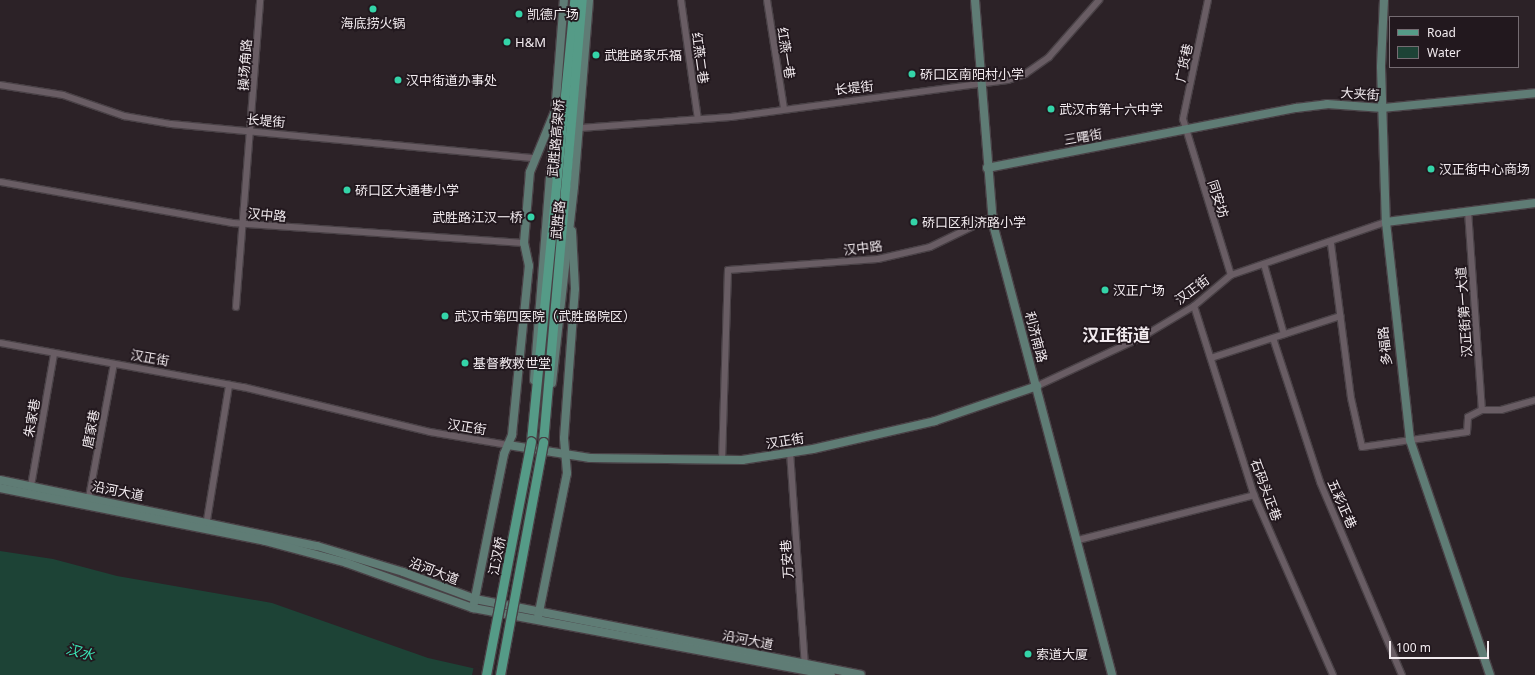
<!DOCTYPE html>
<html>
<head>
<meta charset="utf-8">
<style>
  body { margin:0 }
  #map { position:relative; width:1535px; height:675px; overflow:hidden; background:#2c2227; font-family:"Noto Sans","Noto Sans SC",sans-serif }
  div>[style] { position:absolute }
  .water>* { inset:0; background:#1d4336 }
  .pier>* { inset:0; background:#2c2227 }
  .roads { filter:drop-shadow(1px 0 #494146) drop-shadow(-1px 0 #494146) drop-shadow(0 1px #494146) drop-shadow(0 -1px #494146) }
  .street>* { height:6px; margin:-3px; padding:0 3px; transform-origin:3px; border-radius:3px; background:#695d64 }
  .secondary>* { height:8px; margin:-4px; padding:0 4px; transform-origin:4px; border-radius:4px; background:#5f7c75 }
  .primary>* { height:9px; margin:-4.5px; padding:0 4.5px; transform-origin:4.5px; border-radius:4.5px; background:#559b87 }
  .bridges { filter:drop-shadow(1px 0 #494146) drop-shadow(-1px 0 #494146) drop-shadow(0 1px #494146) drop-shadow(0 -1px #494146) }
  .primary-bridge>* { height:9px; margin:-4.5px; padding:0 4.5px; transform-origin:4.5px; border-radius:4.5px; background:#559b87 }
  .dots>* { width:11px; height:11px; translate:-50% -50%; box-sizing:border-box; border:2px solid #22181e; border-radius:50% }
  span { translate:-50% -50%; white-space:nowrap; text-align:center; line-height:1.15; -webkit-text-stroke:3.5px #22181e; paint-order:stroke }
  .poi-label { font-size:13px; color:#f2ebef }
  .left { translate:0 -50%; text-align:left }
  .right { translate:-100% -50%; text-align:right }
  .street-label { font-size:13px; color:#f2ebef }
  .water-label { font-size:14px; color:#3ae5b5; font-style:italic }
  .district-label { font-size:17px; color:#f2ebef; font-weight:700 }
  .legend { position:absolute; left:1389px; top:16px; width:130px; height:52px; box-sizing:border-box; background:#22181e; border:1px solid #756c72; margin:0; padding:5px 7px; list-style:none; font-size:12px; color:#f2ebef }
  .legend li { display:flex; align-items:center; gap:8px; height:20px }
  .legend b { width:20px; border:1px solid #756c72 }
  .scale { position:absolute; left:1389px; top:641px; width:100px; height:18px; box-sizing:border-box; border:2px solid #f2ebef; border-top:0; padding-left:5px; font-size:12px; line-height:14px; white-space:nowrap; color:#f2ebef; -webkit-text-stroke:3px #22181e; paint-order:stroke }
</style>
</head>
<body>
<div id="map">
  <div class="water">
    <i style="clip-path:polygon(0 551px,53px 559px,117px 576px,272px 603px,428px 658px,503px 675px,0 675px)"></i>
  </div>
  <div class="pier">
    <i style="clip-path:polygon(474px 666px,504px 673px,505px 675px,472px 675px)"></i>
  </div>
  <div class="roads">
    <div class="street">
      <i style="left:681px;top:0;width:120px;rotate:81.9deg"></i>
      <i style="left:767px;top:0;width:110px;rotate:81.1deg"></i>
      <i style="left:1208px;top:0;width:122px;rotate:101.9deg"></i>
      <i style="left:1183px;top:119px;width:163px;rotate:72.9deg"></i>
      <i style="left:0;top:85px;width:64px;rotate:9deg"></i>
      <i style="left:63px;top:95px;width:65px;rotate:19deg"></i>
      <i style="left:124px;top:116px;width:48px;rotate:9.7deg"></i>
      <i style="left:171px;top:124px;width:365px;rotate:5.4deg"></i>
      <i style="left:580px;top:128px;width:151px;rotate:-4.2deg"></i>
      <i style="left:731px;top:117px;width:279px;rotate:-7.6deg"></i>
      <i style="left:1008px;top:80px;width:18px;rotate:-19deg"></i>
      <i style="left:1025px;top:74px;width:29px;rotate:-35deg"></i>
      <i style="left:1049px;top:57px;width:76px;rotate:-48.7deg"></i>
      <i style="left:0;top:182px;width:236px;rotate:10deg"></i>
      <i style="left:232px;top:223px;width:293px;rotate:3.9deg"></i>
      <i style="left:1468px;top:211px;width:199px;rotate:86deg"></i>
      <i style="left:1331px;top:244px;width:155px;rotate:82.6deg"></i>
      <i style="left:1351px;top:398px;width:50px;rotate:77.3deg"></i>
      <i style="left:1362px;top:447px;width:106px;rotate:-8.1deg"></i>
      <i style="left:1467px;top:432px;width:15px;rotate:-86deg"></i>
      <i style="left:1468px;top:417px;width:16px;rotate:-27deg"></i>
      <i style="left:1482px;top:410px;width:19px"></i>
      <i style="left:1501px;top:410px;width:35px;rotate:-16deg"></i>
      <i style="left:1264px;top:264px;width:73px;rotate:74.1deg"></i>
      <i style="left:1194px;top:306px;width:198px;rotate:72.4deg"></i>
      <i style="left:1254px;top:495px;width:197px;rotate:66.3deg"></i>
      <i style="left:236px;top:307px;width:308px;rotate:-85.5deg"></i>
      <i style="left:1273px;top:338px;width:151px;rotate:71.9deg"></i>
      <i style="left:1320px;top:482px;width:210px;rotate:67deg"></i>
      <i style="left:0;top:343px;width:247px;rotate:10.3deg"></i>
      <i style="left:243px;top:387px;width:192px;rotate:13.5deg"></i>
      <i style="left:430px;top:432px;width:79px;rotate:9.5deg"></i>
      <i style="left:1211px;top:358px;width:136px;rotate:-18deg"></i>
      <i style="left:1037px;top:386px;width:116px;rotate:-25deg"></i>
      <i style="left:1142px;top:337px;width:61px;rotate:-30.8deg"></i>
      <i style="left:1194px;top:306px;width:48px;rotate:-40deg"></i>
      <i style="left:1231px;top:275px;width:164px;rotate:-18.9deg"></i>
      <i style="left:790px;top:452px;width:213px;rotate:86deg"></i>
      <i style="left:722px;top:460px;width:190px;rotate:-88.2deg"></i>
      <i style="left:728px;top:270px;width:150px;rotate:-4.2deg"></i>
      <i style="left:878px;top:259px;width:53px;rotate:-13deg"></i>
      <i style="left:930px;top:247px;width:69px;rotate:-25.8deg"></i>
      <i style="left:31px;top:486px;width:134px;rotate:-80.1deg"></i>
      <i style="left:89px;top:497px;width:135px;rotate:-79.4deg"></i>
      <i style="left:207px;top:520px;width:137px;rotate:-80.7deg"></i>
      <i style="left:1078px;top:540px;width:182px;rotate:-14.3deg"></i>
    </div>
    <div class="secondary">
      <i style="left:975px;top:0;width:225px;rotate:85.4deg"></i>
      <i style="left:993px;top:224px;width:466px;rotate:75.2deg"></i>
      <i style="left:1384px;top:0;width:67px;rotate:92.6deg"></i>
      <i style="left:1381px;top:67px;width:155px;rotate:88.2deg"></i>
      <i style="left:1386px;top:222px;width:219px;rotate:83.7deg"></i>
      <i style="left:1410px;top:440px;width:248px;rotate:71.2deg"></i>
      <i style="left:987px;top:168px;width:315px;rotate:-11deg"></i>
      <i style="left:1296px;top:108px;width:31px;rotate:-7deg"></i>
      <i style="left:1327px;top:104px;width:56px;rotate:4.1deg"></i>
      <i style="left:1383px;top:108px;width:153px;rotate:-5.6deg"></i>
      <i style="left:1386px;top:222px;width:150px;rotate:-7.3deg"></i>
      <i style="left:534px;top:380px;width:381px;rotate:-85.5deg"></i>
      <i style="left:552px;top:383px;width:197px;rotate:-83.6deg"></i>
      <i style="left:574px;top:187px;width:188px;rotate:-85.4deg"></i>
      <i style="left:508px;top:445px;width:83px;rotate:9deg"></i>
      <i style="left:590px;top:458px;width:152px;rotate:0.8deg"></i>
      <i style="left:742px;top:460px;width:72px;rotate:-8.8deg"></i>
      <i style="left:813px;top:449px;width:125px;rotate:-12.9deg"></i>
      <i style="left:935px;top:421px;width:108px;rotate:-18.9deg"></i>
      <i style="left:0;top:480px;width:324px;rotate:11.8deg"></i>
      <i style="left:317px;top:546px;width:90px;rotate:16.8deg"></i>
      <i style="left:403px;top:572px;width:77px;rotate:20.6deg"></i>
      <i style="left:475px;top:599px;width:393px;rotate:11.1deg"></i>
      <i style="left:0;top:488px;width:270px;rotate:11.3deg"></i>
      <i style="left:265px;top:541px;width:85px;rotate:15deg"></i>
      <i style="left:347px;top:563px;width:134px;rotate:19.7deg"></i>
      <i style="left:473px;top:608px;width:364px;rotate:10.6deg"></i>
      <i style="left:474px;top:603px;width:152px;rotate:-78.6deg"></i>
      <i style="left:504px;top:454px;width:21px;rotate:-67deg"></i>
      <i style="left:512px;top:435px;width:170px;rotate:-84.3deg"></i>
      <i style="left:529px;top:266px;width:24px;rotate:-102deg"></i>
      <i style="left:524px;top:243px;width:71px;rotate:-85.2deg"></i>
      <i style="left:530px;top:172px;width:66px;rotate:-67.7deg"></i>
      <i style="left:538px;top:617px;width:147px;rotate:-78.6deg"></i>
      <i style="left:567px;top:473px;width:35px;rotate:-95deg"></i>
      <i style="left:564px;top:438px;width:149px;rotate:-85.8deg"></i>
      <i style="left:575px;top:289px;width:58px;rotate:-93deg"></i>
    </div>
    <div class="primary">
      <i style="left:531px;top:441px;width:443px;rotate:-84.4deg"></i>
      <i style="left:543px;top:442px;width:444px;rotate:-85deg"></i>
    </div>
  </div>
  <div class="bridges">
    <div class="primary-bridge">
      <i style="left:486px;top:675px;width:238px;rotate:-79.1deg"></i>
      <i style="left:500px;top:675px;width:237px;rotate:-79.5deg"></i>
    </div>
  </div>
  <div class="dots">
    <i style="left:373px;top:9px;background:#34d4a8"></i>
    <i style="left:519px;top:14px;background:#34d4a8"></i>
    <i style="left:507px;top:42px;background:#34d4a8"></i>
    <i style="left:596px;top:55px;background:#34d4a8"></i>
    <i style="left:912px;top:74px;background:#34d4a8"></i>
    <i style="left:398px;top:80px;background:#34d4a8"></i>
    <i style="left:1051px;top:109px;background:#34d4a8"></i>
    <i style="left:1431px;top:169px;background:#34d4a8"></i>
    <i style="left:347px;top:190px;background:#34d4a8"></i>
    <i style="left:531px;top:217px;background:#34d4a8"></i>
    <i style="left:914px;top:222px;background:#34d4a8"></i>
    <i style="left:1105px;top:290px;background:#34d4a8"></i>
    <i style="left:445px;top:316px;background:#34d4a8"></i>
    <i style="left:465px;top:363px;background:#34d4a8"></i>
    <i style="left:1028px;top:654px;background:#34d4a8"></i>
  </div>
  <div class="poi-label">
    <span class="left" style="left:527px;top:14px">凯德广场</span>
    <span style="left:373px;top:23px">海底捞火锅</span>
    <span class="left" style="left:515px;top:42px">H&amp;M</span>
    <span class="left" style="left:604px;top:55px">武胜路家乐福</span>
    <span class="left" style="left:920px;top:74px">硚口区南阳村小学</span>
    <span class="left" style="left:406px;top:80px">汉中街道办事处</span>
    <span class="left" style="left:1059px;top:109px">武汉市第十六中学</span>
    <span class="left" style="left:1439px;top:169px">汉正街中心商场</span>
    <span class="left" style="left:355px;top:190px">硚口区大通巷小学</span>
    <span class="right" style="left:523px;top:217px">武胜路江汉一桥</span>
    <span class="left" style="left:922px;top:222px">硚口区利济路小学</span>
    <span class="left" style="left:1113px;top:290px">汉正广场</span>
    <span class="left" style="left:454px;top:316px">武汉市第四医院（武胜路院区）</span>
    <span class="left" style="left:473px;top:363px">基督教救世堂</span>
    <span class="left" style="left:1036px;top:654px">索道大厦</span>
  </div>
  <div class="street-label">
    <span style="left:786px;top:53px;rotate:81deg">红燕一巷</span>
    <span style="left:700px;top:58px;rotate:82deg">红燕二巷</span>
    <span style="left:1184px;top:63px;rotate:-78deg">广货巷</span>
    <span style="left:245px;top:65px;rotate:-86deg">操场角路</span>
    <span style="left:854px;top:88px;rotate:-6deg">长堤街</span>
    <span style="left:1360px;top:94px;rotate:4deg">大夹街</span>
    <span style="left:266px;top:121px;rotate:5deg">长堤街</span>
    <span style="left:1083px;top:137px;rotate:-10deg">三曙街</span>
    <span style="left:556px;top:138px;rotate:-85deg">武胜路高架桥</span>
    <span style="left:1218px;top:199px;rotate:72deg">同安坊</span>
    <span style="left:267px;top:215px;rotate:5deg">汉中路</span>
    <span style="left:558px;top:220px;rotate:-84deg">武胜路</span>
    <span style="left:863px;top:248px;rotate:-7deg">汉中路</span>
    <span style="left:1192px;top:290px;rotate:-37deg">汉正街</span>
    <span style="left:1464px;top:312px;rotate:-94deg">汉正街第一大道</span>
    <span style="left:1036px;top:337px;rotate:75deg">利济南路</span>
    <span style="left:1385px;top:346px;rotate:-96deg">多福路</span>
    <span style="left:150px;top:358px;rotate:10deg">汉正街</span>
    <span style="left:32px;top:418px;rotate:-80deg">朱家巷</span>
    <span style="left:467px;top:427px;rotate:9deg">汉正街</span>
    <span style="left:91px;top:429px;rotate:-79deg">唐家巷</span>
    <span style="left:785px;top:441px;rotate:-9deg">汉正街</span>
    <span style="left:1266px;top:490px;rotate:70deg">石码头正巷</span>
    <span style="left:118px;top:491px;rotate:11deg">沿河大道</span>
    <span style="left:1342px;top:504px;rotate:66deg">五彩正巷</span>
    <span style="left:497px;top:556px;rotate:-79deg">江汉桥</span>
    <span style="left:787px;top:559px;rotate:-94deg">万安巷</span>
    <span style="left:434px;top:571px;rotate:21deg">沿河大道</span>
    <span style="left:748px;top:640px;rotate:11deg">沿河大道</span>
  </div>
  <div class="water-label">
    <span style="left:80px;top:652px;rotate:16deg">汉水</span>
  </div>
  <div class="district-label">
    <span style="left:1116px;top:335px">汉正街道</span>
  </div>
  <ul class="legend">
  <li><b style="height:5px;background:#559b87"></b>Road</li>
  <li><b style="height:11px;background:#1d4336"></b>Water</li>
  </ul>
  <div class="scale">100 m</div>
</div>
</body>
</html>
